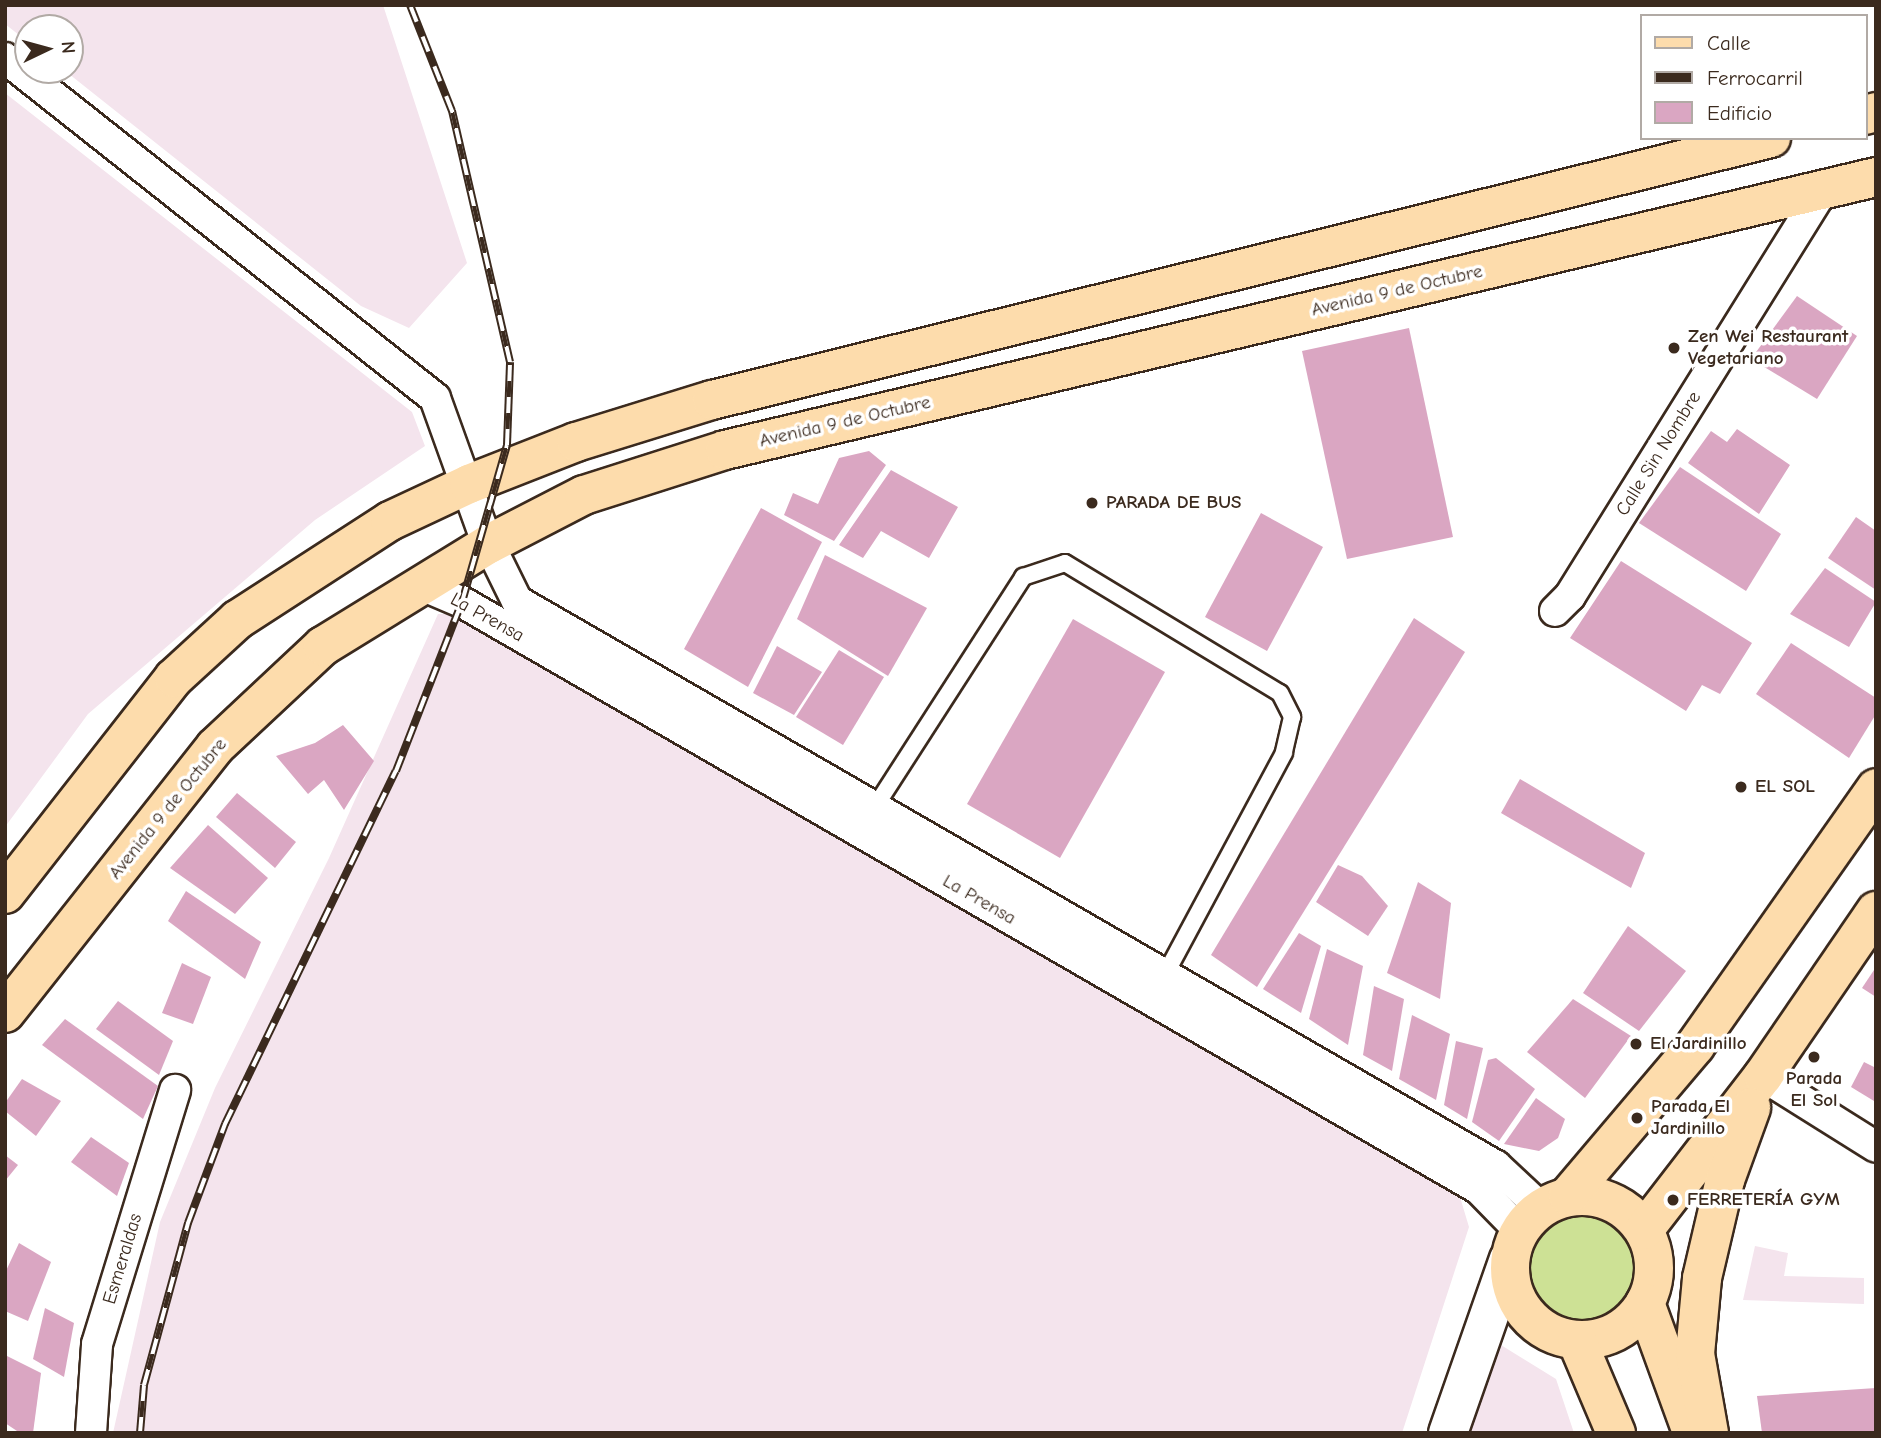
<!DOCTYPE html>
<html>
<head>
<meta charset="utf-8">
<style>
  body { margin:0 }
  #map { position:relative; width:1881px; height:1438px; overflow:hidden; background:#fff; font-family:"Comic Neue",sans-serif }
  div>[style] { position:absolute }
  .built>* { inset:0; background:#f4e4ed }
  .green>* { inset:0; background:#cde195 }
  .round { border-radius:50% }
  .building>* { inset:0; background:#daa6c2 }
  .roads { filter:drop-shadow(2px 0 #3b2a1e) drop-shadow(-2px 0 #3b2a1e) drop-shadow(0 2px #3b2a1e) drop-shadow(0 -2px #3b2a1e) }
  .lane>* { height:16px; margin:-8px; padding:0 8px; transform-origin:8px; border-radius:8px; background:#fff }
  .street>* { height:30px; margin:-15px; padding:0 15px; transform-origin:15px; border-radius:15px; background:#fff }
  .secondary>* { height:38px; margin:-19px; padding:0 19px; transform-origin:19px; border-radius:19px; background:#fff }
  .primary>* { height:38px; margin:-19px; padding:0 19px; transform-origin:19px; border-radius:19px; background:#fddcac }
  .primary>.ring { margin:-19px; padding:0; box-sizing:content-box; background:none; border:38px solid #fddcac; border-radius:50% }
  .rail>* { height:8px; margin-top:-4px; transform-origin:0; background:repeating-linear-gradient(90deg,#fff 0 16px,#3b2a1e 0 32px); box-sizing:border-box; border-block:2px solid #3b2a1e }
  .dots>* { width:19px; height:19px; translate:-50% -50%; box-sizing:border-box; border:4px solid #fff; border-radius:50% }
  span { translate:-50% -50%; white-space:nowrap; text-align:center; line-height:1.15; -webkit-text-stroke:7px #fff; paint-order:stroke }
  .street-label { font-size:19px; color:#3b2a1e }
  .poi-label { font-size:19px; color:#3b2a1e; font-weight:700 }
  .left { translate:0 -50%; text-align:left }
  .frame { position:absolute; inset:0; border:7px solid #3b2a1e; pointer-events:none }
  .legend { position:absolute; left:1640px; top:14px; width:228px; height:126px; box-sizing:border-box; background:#fff; border:2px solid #b1aaa5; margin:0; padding:9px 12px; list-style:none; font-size:21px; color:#3b2a1e }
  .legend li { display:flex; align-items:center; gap:14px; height:35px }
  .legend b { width:35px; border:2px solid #b1aaa5 }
  .north { position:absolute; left:14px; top:14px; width:70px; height:70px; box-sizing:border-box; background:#fff; border:2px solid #b1aaa5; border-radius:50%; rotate:85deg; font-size:19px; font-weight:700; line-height:28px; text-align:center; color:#3b2a1e }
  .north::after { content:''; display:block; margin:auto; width:24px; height:32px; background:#3b2a1e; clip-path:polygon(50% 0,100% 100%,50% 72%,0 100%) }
</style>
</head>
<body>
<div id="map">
  <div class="built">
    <i style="clip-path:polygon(5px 5px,383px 5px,467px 263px,409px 328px,361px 306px,64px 70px,70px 70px,70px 28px,28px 28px,28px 42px,5px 24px)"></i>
    <i style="clip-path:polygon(5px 93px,412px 412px,425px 446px,315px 520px,88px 714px,5px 827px)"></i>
    <i style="clip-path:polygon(438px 614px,472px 614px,1457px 1187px,1469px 1227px,1402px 1433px,113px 1433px,160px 1222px,215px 1088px,329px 858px)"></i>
    <i style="clip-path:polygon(1755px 1246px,1788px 1253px,1784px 1276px,1864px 1278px,1864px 1304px,1743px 1300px)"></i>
    <i style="clip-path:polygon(1496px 1342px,1556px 1379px,1574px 1433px,1466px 1433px)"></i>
  </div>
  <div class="green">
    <i class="round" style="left:1525px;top:1207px;width:118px;height:118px"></i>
  </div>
  <div class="building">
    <i style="clip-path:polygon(1797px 296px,1857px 336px,1817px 399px,1751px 359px)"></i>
    <i style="clip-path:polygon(1409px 328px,1453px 537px,1347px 559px,1302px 351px)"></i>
    <i style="clip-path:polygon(1737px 429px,1790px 465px,1759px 514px,1688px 463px,1711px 431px,1727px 442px)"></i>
    <i style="clip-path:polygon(869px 451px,886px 465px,834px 541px,784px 515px,793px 493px,818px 504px,839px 458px)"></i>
    <i style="clip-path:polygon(1680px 467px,1781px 534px,1746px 591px,1639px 523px)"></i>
    <i style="clip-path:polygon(891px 470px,958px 507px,929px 558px,881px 531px,863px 558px,839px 545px)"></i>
    <i style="clip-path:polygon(761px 508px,822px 542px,748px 687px,684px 649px)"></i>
    <i style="clip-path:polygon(1261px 513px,1323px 547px,1267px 651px,1205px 617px)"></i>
    <i style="clip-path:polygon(1856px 517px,1876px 531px,1876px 590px,1828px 558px)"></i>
    <i style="clip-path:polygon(825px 555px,927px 608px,888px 676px,797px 619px)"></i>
    <i style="clip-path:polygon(1621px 561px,1752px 643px,1720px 694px,1702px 685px,1686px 711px,1570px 638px)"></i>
    <i style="clip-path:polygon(1825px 568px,1876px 602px,1849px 647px,1790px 614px)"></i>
    <i style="clip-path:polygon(1414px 618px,1465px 652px,1257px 987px,1211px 955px)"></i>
    <i style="clip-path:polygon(1073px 619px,1165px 672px,1060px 858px,967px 804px)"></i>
    <i style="clip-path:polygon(1791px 643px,1876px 698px,1876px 714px,1849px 758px,1756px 694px)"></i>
    <i style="clip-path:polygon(777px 646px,822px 672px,794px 715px,753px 693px)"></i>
    <i style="clip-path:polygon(839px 650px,884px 677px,843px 745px,796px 717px)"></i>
    <i style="clip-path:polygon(343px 725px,374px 761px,344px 810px,324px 780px,308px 794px,276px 756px,315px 743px)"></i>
    <i style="clip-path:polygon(1520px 779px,1645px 853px,1631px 888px,1501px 813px)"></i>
    <i style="clip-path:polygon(237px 793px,296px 842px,275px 868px,216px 817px)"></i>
    <i style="clip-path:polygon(208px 825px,268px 878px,235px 914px,170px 868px)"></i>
    <i style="clip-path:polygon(1338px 865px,1362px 876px,1388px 906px,1368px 936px,1316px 902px)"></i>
    <i style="clip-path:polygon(1418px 882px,1451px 903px,1440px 999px,1387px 973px)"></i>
    <i style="clip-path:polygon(186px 891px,261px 942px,245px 979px,168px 921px)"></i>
    <i style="clip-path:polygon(1628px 926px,1686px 971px,1639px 1031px,1583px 993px)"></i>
    <i style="clip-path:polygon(1299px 933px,1321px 946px,1301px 1013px,1263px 989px)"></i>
    <i style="clip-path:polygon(1327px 949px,1363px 966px,1348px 1045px,1309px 1019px)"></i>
    <i style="clip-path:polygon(182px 963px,211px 977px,193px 1024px,162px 1013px)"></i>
    <i style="clip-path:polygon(1876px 967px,1876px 997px,1862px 988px)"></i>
    <i style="clip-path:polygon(1374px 986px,1404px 999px,1392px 1071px,1363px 1055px)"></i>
    <i style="clip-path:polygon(1573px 999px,1631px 1036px,1585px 1098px,1527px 1052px)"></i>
    <i style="clip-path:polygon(118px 1001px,173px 1041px,159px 1075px,96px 1029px)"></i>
    <i style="clip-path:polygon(1412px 1015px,1450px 1034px,1436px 1100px,1399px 1079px)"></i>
    <i style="clip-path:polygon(65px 1019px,158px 1086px,143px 1119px,42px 1045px)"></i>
    <i style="clip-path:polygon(1456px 1041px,1483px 1048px,1467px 1119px,1444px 1105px)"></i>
    <i style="clip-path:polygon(1496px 1058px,1535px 1089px,1499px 1141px,1472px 1122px,1488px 1060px)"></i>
    <i style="clip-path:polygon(1864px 1062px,1876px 1068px,1874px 1101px,1851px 1087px)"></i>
    <i style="clip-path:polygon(22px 1079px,61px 1101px,36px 1136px,5px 1111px,5px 1103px)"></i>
    <i style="clip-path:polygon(1536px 1098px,1565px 1119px,1558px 1138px,1539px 1151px,1504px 1144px)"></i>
    <i style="clip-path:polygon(91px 1137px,129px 1163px,117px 1196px,71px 1162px)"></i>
    <i style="clip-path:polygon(5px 1155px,18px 1165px,5px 1181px)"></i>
    <i style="clip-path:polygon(19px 1243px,51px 1262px,28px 1321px,5px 1311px,5px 1273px)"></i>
    <i style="clip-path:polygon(45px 1308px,74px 1323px,64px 1377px,33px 1359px)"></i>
    <i style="clip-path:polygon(5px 1355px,41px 1373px,33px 1433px,20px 1433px,5px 1423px)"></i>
    <i style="clip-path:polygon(1876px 1388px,1876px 1433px,1762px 1433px,1757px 1396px)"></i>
  </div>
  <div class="roads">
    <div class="lane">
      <i style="left:875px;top:807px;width:274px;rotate:-57.2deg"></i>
      <i style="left:1023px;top:577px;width:44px;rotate:-18.4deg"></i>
      <i style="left:1065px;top:563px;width:251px;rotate:31.2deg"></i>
      <i style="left:1280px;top:693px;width:27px;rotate:63deg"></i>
      <i style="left:1292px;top:717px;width:37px;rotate:103deg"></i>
      <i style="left:1284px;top:753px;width:252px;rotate:118.2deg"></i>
    </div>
    <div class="street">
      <i style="left:5px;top:58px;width:548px;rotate:38.33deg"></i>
      <i style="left:435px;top:398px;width:145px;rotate:70.2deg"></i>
      <i style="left:484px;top:534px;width:75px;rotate:63.8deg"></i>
      <i style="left:517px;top:601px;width:1130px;rotate:29.99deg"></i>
      <i style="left:1496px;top:1166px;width:60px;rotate:43deg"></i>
      <i style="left:426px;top:587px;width:39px;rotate:23deg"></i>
      <i style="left:462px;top:602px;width:1174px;rotate:29.99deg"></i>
      <i style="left:1479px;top:1189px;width:57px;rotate:45.7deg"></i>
      <i style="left:1555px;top:611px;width:21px;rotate:-45deg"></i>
      <i style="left:1570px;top:596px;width:482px;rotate:-58.1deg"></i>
      <i style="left:1763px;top:1076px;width:133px;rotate:32.1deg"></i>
      <i style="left:91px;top:1433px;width:89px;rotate:-86.1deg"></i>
      <i style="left:97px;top:1344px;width:266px;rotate:-72.9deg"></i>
    </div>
    <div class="secondary">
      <i style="left:1448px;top:1433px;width:184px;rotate:-70.7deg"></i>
    </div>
    <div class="primary">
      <i style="left:1865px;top:115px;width:11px;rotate:-15deg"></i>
      <i style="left:5px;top:894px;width:274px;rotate:-52deg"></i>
      <i style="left:174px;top:678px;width:86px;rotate:-42.6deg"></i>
      <i style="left:237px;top:620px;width:182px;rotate:-32.9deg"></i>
      <i style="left:390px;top:521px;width:87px;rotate:-25.1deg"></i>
      <i style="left:469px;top:484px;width:115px;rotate:-21.4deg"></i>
      <i style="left:576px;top:442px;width:142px;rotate:-17.2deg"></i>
      <i style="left:712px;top:400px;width:1091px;rotate:-13.9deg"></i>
      <i style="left:5px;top:1013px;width:339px;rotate:-51.7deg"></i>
      <i style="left:215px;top:747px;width:148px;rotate:-43.1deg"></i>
      <i style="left:323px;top:646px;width:195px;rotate:-31.6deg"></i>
      <i style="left:489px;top:544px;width:107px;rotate:-27.3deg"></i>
      <i style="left:584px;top:495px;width:148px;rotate:-17.7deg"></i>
      <i style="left:725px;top:450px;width:1183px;rotate:-13.34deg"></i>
      <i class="ring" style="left:1510px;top:1196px;width:106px;height:106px"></i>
      <i style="left:1568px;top:1196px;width:197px;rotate:-49.7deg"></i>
      <i style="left:1695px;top:1046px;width:315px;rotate:-54.9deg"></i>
      <i style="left:1644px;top:1230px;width:195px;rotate:-52.3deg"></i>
      <i style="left:1763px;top:1076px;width:200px;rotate:-55.6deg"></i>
      <i style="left:1645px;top:1303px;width:129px;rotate:70deg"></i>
      <i style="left:1577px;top:1341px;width:100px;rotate:67deg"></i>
      <i style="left:1709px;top:1433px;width:80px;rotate:-100deg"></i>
      <i style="left:1695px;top:1354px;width:76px;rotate:-84.7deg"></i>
      <i style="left:1702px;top:1278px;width:101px;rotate:-76.8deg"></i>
      <i style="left:1725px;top:1180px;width:77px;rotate:-70.1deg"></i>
    </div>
  </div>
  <div class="rail">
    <i style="left:140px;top:1433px;width:48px;rotate:-85.2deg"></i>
    <i style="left:144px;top:1385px;width:168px;rotate:-74.8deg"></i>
    <i style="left:188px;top:1223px;width:106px;rotate:-69.5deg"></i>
    <i style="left:225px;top:1124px;width:392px;rotate:-64.2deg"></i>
    <i style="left:396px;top:771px;width:181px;rotate:-68.7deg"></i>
    <i style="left:462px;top:602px;width:163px;rotate:-74deg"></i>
    <i style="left:507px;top:445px;width:83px;rotate:-87.9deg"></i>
    <i style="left:510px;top:362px;width:258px;rotate:-103deg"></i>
    <i style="left:452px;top:111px;width:114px;rotate:-111.6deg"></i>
  </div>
  <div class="dots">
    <i style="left:1674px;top:348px;background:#3b2a1e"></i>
    <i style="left:1092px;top:503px;background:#3b2a1e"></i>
    <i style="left:1741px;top:787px;background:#3b2a1e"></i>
    <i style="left:1636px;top:1044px;background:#3b2a1e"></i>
    <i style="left:1814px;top:1057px;background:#3b2a1e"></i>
    <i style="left:1637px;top:1118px;background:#3b2a1e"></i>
    <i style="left:1673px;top:1200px;background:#3b2a1e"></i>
  </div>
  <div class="street-label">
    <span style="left:1397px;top:291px;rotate:-13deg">Avenida 9 de Octubre</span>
    <span style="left:845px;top:422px;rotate:-13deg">Avenida 9 de Octubre</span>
    <span style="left:1659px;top:454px;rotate:-58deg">Calle Sin Nombre</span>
    <span style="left:487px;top:618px;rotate:29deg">La Prensa</span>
    <span style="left:168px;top:809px;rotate:-51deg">Avenida 9 de Octubre</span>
    <span style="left:979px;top:900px;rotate:30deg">La Prensa</span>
    <span style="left:123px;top:1259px;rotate:-73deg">Esmeraldas</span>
  </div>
  <div class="poi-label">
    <span class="left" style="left:1688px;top:348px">Zen Wei Restaurant<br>Vegetariano</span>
    <span class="left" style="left:1106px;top:503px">PARADA DE BUS</span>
    <span class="left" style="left:1755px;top:787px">EL SOL</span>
    <span class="left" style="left:1650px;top:1044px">El Jardinillo</span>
    <span style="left:1814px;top:1090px">Parada<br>El Sol</span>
    <span class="left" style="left:1651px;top:1118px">Parada El<br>Jardinillo</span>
    <span class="left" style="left:1687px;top:1200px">FERRETERÍA GYM</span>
  </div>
  <div class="frame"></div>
  <ul class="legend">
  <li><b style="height:9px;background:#fddcac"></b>Calle</li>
  <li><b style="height:9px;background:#3b2a1e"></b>Ferrocarril</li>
  <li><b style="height:19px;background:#daa6c2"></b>Edificio</li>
  </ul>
  <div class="north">N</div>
</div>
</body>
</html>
